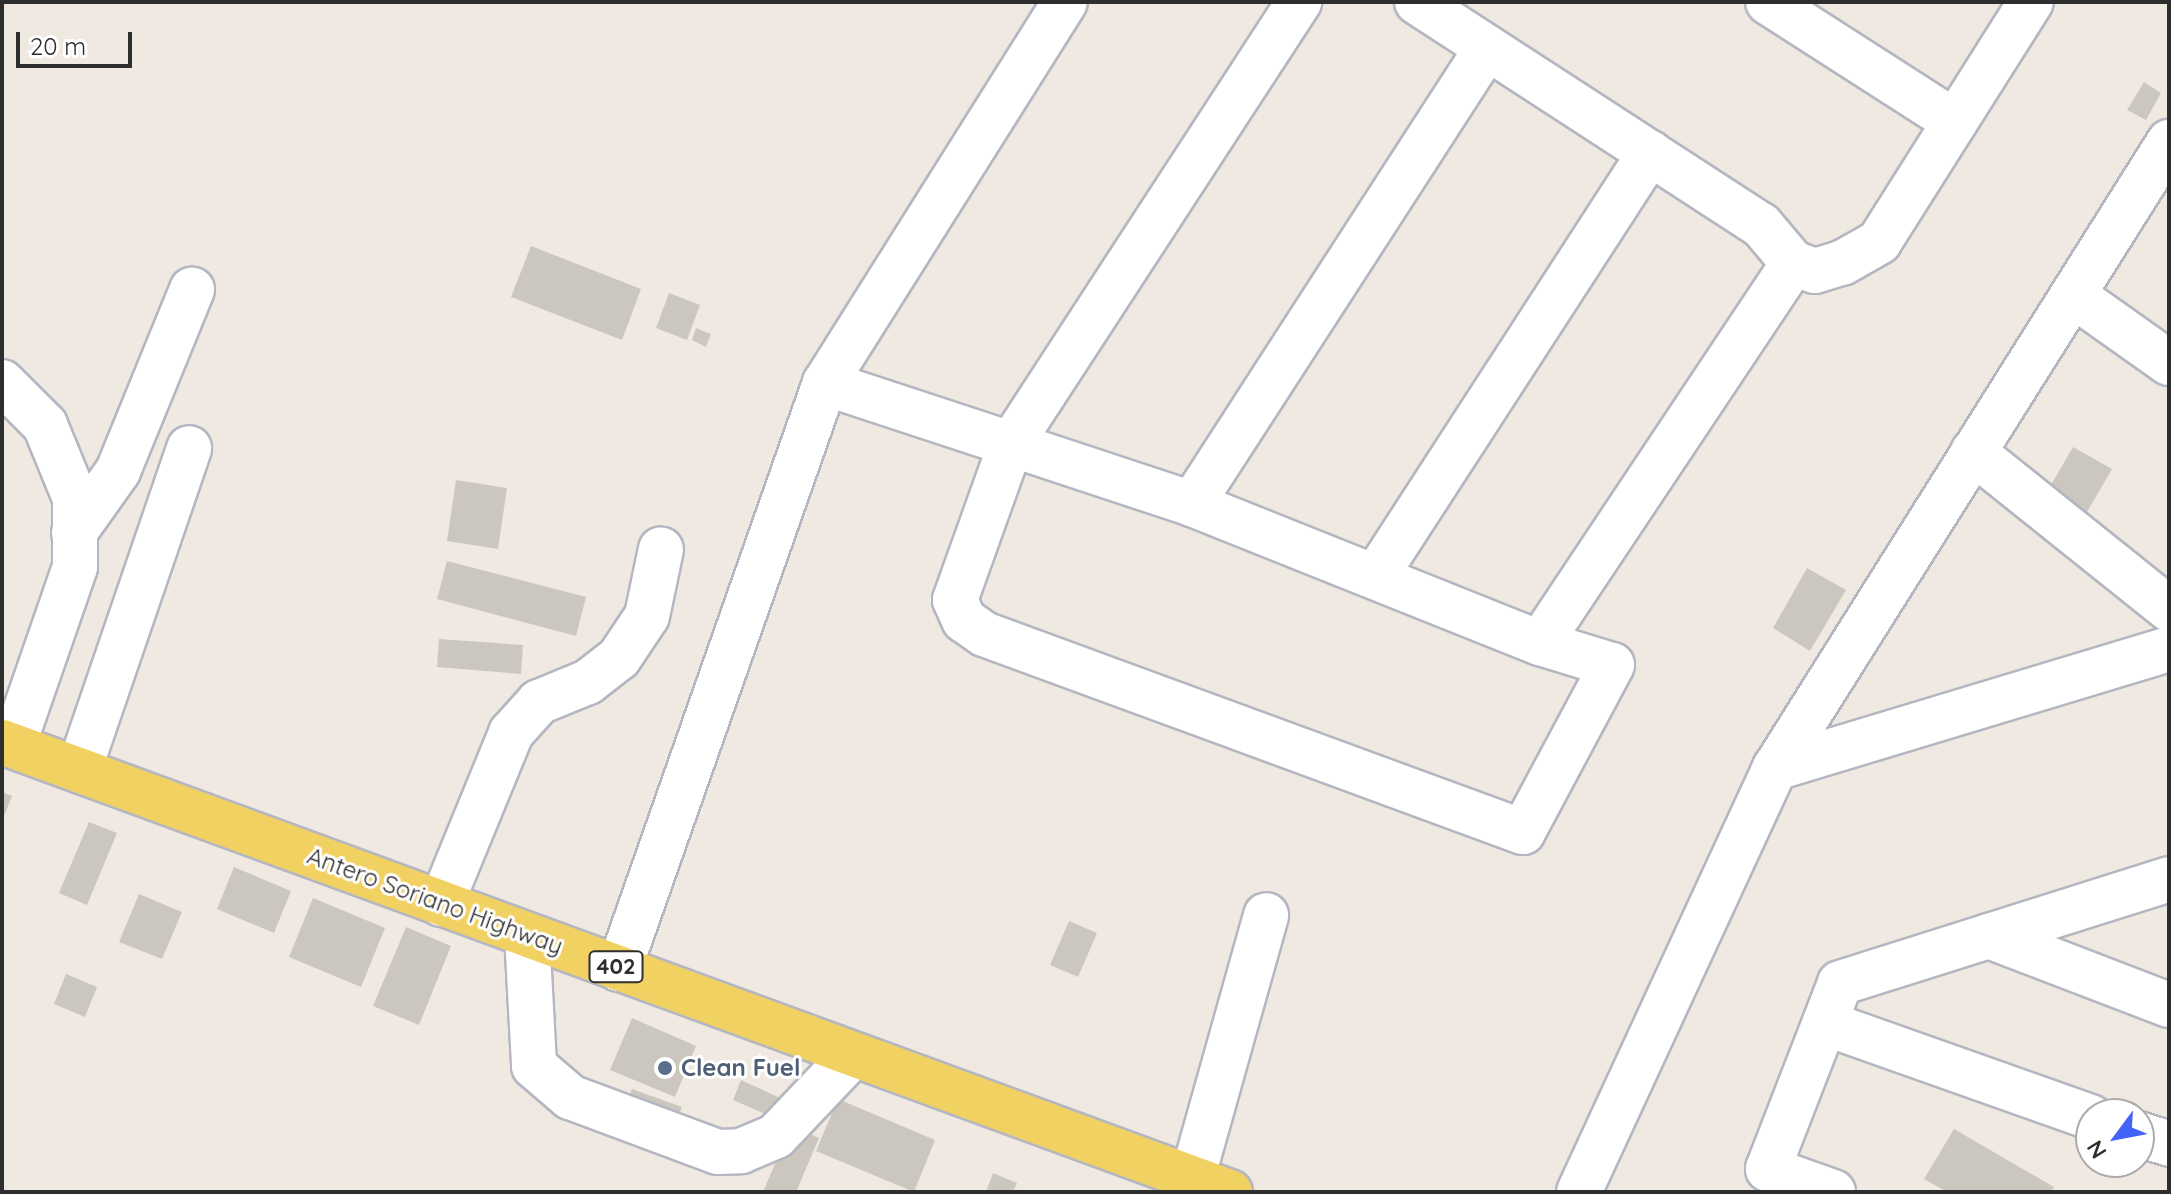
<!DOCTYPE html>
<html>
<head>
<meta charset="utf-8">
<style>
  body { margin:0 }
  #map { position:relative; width:2171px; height:1194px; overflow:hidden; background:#efe9e1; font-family:Quicksand,sans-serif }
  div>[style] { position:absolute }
  .building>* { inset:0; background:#cbc7bf }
  .roads { filter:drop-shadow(2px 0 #b4b7c1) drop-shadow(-2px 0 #b4b7c1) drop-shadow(0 2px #b4b7c1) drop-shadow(0 -2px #b4b7c1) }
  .minor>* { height:44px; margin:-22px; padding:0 22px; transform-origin:22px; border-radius:22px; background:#fff }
  .major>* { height:44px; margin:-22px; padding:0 22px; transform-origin:22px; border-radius:22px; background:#f2d163 }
  .dots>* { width:22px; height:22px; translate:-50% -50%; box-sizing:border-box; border:4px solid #fff; border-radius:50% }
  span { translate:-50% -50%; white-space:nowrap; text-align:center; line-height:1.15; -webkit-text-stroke:6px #fff; paint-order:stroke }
  .shield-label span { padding:2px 6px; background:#fff; border:2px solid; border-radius:6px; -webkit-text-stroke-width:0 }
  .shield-label { font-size:22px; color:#2e2e2e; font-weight:700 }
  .street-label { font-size:24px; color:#2e2e2e }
  .service-label { font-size:24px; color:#4e5e75; font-weight:700 }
  .left { translate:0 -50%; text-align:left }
  .frame { position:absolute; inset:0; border:4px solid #2e2e2e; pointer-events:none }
  .north { position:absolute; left:2075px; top:1098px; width:80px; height:80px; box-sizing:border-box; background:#fff; border:2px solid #ababab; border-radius:50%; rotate:238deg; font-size:22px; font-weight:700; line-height:32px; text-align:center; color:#2e2e2e }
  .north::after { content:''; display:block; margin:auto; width:28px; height:36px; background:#4264fb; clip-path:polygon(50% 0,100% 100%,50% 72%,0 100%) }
  .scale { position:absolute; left:16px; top:32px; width:116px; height:36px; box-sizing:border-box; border:4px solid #2e2e2e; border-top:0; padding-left:10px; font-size:24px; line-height:28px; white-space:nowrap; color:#2e2e2e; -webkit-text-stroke:6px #fff; paint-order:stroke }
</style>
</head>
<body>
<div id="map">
  <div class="building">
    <i style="clip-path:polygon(2144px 82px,2161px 93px,2146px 120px,2127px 110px)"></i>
    <i style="clip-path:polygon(531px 246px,641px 289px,622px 340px,511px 297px)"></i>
    <i style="clip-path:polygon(669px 293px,700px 305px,687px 340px,656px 328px)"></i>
    <i style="clip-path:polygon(696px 328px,711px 334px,706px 347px,692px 340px)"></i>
    <i style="clip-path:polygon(2073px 447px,2112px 469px,2087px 512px,2048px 490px)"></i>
    <i style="clip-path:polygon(456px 480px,507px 488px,498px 549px,447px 541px)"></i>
    <i style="clip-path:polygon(447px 561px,586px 597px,576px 636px,437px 599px)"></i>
    <i style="clip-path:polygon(1807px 568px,1846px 590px,1810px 651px,1773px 628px)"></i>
    <i style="clip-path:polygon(439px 639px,523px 645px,521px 674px,437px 667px)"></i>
    <i style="clip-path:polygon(2px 792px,12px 796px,2px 821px)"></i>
    <i style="clip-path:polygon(89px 822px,117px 833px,87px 905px,59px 893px)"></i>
    <i style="clip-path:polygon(234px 867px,291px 891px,274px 933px,217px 909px)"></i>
    <i style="clip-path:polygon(139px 894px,182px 912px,162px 959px,119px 942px)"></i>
    <i style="clip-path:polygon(313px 898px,385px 928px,361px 987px,289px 957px)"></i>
    <i style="clip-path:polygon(1069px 921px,1097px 933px,1078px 977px,1050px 965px)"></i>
    <i style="clip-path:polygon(406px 927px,451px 946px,419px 1025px,373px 1006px)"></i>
    <i style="clip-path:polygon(66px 974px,97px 987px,85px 1017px,54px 1004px)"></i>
    <i style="clip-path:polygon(632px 1018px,696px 1046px,675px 1097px,610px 1070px)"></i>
    <i style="clip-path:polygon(741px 1080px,778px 1097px,770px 1116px,733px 1100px)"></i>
    <i style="clip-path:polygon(632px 1089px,682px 1107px,675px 1124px,625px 1106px)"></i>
    <i style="clip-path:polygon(838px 1099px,935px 1140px,914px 1192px,816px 1151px)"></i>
    <i style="clip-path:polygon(791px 1126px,819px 1138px,796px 1192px,763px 1192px)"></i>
    <i style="clip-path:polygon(1954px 1129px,2054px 1187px,2051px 1192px,1947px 1192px,1924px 1179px)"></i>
    <i style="clip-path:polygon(993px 1173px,1017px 1183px,1013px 1192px,986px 1192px)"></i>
  </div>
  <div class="roads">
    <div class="minor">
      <i style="left:1417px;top:2px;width:410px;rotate:33deg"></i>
      <i style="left:1761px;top:225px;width:50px;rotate:49.9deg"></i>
      <i style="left:1768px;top:2px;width:222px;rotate:32.7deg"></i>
      <i style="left:2073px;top:295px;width:118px;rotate:35.3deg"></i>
      <i style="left:2px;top:382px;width:61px;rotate:45deg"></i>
      <i style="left:45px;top:425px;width:79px;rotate:67.7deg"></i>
      <i style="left:75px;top:498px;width:69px;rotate:90deg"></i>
      <i style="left:75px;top:567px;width:189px;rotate:109.1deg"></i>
      <i style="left:825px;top:383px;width:196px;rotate:18.2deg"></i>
      <i style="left:1011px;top:444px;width:191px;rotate:18.3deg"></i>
      <i style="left:1192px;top:504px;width:375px;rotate:21.8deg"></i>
      <i style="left:1540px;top:643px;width:75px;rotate:17deg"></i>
      <i style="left:1612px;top:665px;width:189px;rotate:118.1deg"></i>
      <i style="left:1523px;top:832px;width:574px;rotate:-159.83deg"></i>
      <i style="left:984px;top:634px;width:24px;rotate:-145deg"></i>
      <i style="left:964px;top:620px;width:22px;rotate:-114deg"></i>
      <i style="left:955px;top:600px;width:166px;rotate:-70.3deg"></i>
      <i style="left:1011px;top:444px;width:528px;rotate:-56.91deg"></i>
      <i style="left:1973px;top:452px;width:251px;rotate:38.7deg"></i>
      <i style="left:1192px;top:504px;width:543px;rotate:-57.1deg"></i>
      <i style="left:74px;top:533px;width:76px;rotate:-54.6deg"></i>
      <i style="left:118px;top:471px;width:196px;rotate:-67.8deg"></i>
      <i style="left:1377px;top:574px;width:502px;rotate:-57.04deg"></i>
      <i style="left:1540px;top:643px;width:457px;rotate:-56.3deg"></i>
      <i style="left:1793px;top:263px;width:23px;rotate:20deg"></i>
      <i style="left:1815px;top:271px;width:28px;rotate:-17deg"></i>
      <i style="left:1842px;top:263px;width:43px;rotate:-29.6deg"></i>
      <i style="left:1879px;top:242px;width:284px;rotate:-57.7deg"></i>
      <i style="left:1775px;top:768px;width:412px;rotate:-16.8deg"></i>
      <i style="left:79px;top:770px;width:340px;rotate:-71.1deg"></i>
      <i style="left:441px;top:904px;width:185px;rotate:-67.7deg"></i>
      <i style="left:511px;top:733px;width:42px;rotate:-47.9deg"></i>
      <i style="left:539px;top:702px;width:53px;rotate:-22.2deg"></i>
      <i style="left:588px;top:682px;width:39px;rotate:-38deg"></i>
      <i style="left:619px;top:658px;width:50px;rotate:-56.3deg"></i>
      <i style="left:647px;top:616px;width:68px;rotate:-78.2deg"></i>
      <i style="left:527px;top:935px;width:131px;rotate:86.9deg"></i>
      <i style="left:534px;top:1066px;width:48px;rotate:40.7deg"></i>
      <i style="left:570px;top:1097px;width:158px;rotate:20.4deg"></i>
      <i style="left:718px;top:1152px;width:23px;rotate:-2deg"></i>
      <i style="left:741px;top:1151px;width:38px;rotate:-23deg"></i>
      <i style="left:776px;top:1136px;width:112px;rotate:-46.5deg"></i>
      <i style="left:1989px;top:936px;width:193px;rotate:21deg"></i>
      <i style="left:619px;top:969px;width:621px;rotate:-70.63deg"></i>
      <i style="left:825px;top:383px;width:450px;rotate:-57.8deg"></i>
      <i style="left:1825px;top:1023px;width:282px;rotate:19.5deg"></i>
      <i style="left:2139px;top:1134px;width:32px;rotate:18deg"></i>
      <i style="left:1192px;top:1179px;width:274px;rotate:-74.3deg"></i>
      <i style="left:1579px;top:1192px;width:467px;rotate:-65.2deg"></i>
      <i style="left:1775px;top:768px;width:740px;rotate:-57.81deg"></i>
      <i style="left:1833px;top:1192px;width:69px;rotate:-160.5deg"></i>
      <i style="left:1768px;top:1169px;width:199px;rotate:-68.8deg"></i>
      <i style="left:1840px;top:983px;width:345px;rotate:-17.5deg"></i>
    </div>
    <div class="major">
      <i style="left:2px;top:742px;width:1308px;rotate:20.13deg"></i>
    </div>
  </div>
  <div class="dots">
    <i style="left:665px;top:1068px;background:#5c6f8a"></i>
  </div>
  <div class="shield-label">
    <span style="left:616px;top:967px">402</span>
  </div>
  <div class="street-label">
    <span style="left:435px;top:901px;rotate:20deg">Antero Soriano Highway</span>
  </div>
  <div class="service-label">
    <span class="left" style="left:681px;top:1068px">Clean Fuel</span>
  </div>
  <div class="frame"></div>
  <div class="north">N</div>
  <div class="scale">20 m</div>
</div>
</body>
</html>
